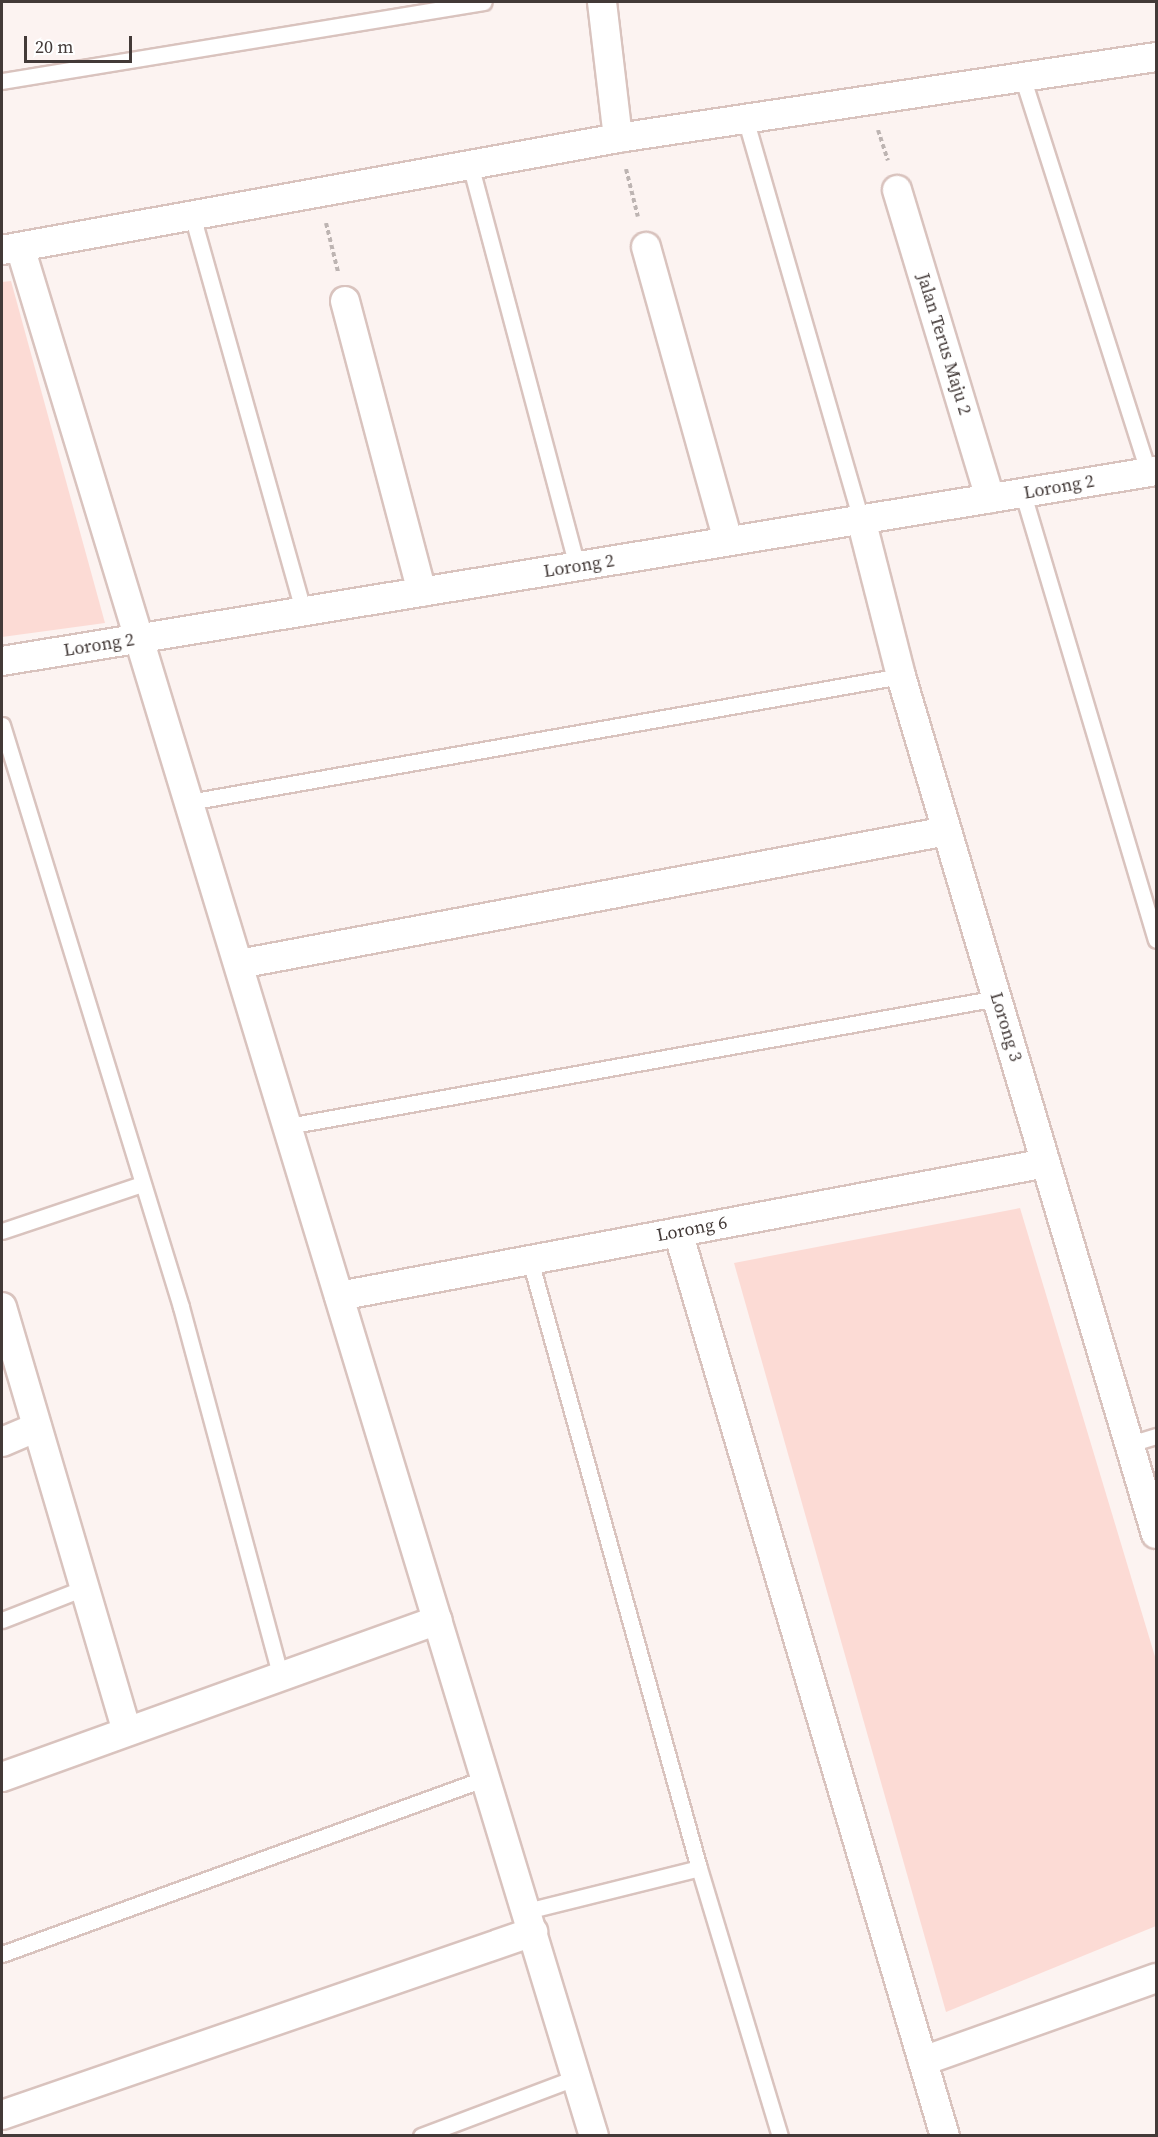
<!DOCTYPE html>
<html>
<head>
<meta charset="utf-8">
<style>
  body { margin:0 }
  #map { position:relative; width:1158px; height:2137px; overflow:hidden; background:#fcf3f1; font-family:"Source Serif 4",serif }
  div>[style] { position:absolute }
  .green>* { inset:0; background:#fcdbd5 }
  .path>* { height:4px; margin-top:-2px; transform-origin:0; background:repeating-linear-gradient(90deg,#bdb4b2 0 4.5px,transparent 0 7.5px) }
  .roads { filter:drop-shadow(2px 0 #d9c3be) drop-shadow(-2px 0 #d9c3be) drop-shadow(0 2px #d9c3be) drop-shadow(0 -2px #d9c3be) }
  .service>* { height:15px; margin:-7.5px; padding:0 7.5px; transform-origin:7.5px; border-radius:7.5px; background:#fff }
  .minor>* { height:28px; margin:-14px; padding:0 14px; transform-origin:14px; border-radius:14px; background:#fff }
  span { translate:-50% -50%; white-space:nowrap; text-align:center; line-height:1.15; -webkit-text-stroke:6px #fff; paint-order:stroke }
  .street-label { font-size:18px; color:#433a38 }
  .frame { position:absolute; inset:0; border:3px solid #433a38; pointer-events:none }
  .scale { position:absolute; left:24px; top:36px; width:108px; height:27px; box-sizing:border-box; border:3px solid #433a38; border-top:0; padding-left:8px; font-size:18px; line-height:21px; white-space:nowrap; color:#433a38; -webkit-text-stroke:4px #fff; paint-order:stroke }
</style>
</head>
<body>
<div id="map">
  <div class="green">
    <i style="clip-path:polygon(11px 281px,105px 623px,2px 637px,2px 282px)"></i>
    <i style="clip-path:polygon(1020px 1208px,1156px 1660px,1156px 1926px,946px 2012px,734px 1263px)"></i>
  </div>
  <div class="path">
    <i style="left:878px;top:130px;width:32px;rotate:72deg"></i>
    <i style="left:626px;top:169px;width:49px;rotate:76deg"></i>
    <i style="left:326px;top:223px;width:50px;rotate:76.2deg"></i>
  </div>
  <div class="roads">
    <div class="service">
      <i style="left:1021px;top:73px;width:419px;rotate:72.3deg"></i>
      <i style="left:2px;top:81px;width:488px;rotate:-9.3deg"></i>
      <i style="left:745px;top:118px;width:417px;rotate:73.9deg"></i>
      <i style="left:470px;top:164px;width:417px;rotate:75.1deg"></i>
      <i style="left:192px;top:215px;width:411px;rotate:74.3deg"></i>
      <i style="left:1023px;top:494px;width:465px;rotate:73.4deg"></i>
      <i style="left:2px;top:725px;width:609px;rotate:72.9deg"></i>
      <i style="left:181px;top:1307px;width:381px;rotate:74.9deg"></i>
      <i style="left:189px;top:802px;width:723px;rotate:-10.04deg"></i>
      <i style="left:288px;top:1126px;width:720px;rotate:-10.23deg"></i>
      <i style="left:2px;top:1231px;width:148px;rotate:-18.6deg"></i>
      <i style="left:530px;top:1260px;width:631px;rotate:74.47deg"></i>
      <i style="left:699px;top:1868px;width:280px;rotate:73.2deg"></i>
      <i style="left:1130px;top:1444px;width:27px;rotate:-17deg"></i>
      <i style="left:2px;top:1620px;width:88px;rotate:-21.3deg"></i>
      <i style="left:527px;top:1911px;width:177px;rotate:-14deg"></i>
      <i style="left:2px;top:1954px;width:515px;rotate:-19.98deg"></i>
      <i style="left:421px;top:2136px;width:167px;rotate:-20.7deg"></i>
    </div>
    <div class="minor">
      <i style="left:602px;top:2px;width:137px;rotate:83.3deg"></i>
      <i style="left:897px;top:190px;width:322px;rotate:73.2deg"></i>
      <i style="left:20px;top:247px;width:1974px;rotate:73.1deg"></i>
      <i style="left:646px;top:247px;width:305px;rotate:74.4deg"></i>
      <i style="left:2px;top:250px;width:626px;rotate:-10.3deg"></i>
      <i style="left:618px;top:138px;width:544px;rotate:-8.56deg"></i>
      <i style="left:345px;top:301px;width:301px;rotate:75.2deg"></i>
      <i style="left:861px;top:519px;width:162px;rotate:75.7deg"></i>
      <i style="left:901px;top:676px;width:895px;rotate:73.45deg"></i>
      <i style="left:2px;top:661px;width:1170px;rotate:-9.35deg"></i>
      <i style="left:239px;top:964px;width:720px;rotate:-10.64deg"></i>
      <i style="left:678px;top:1232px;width:943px;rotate:73.55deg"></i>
      <i style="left:339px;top:1296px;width:719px;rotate:-10.65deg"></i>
      <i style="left:2px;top:1307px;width:440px;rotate:73.6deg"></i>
      <i style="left:2px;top:1442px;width:38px;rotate:-23deg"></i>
      <i style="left:2px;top:1777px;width:463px;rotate:-19.8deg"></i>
      <i style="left:923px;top:2061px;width:247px;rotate:-19.6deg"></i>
      <i style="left:2px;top:2115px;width:562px;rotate:-19.02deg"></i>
    </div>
  </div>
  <div class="street-label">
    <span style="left:944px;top:344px;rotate:73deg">Jalan Terus Maju 2</span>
    <span style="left:1059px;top:487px;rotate:-10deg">Lorong 2</span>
    <span style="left:579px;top:566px;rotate:-9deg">Lorong 2</span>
    <span style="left:99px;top:645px;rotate:-9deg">Lorong 2</span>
    <span style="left:1006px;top:1027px;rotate:73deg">Lorong 3</span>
    <span style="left:692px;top:1229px;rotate:-11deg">Lorong 6</span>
  </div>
  <div class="frame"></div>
  <div class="scale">20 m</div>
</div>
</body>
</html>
